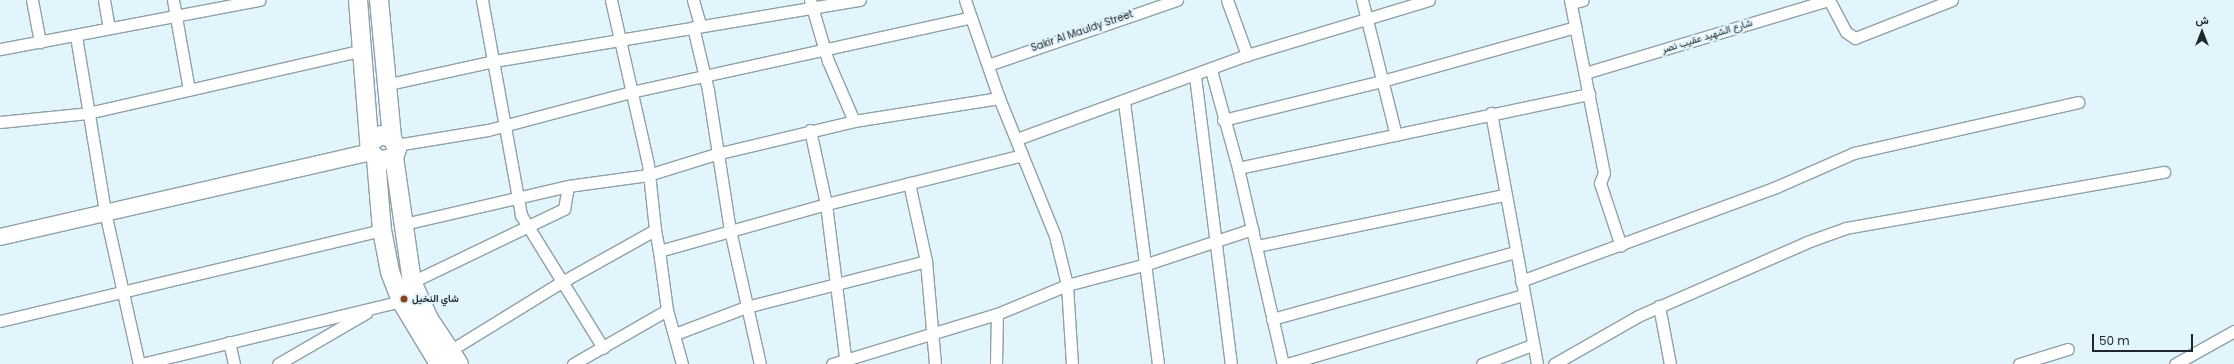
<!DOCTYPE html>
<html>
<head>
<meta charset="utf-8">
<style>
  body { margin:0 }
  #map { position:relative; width:2234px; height:364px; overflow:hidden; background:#e2f5fd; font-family:Poppins,Vazirmatn,sans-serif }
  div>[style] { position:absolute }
  .roads { filter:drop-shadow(1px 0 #8fa1a8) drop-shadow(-1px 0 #8fa1a8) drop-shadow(0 1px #8fa1a8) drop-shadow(0 -1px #8fa1a8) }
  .street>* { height:11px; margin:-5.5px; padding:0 5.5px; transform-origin:5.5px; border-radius:5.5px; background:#fff }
  .secondary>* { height:16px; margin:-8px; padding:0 8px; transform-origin:8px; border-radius:8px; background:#fff }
  .primary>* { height:18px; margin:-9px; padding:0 9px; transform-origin:9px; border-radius:9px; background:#fff }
  .dots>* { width:11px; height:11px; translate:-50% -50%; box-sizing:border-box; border:2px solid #e2f5fd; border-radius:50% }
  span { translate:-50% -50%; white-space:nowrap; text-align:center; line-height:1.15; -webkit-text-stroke:4px #e2f5fd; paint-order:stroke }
  .street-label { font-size:10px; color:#20272a }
  .poi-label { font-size:10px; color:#20272a; font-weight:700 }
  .left { translate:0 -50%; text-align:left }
  .north { position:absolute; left:2182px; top:12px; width:40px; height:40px; -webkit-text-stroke:3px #e2f5fd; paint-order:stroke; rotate:0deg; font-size:11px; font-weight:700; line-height:16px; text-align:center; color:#20272a }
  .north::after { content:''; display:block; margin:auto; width:14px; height:18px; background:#20272a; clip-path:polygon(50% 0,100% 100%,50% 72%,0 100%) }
  .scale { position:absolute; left:2092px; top:334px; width:101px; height:18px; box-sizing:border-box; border:2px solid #20272a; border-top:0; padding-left:5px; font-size:12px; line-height:14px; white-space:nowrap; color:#20272a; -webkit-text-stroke:3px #e2f5fd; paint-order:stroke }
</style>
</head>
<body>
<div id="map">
  <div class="roads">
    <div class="street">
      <i style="left:32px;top:0;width:43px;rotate:79.2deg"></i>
      <i style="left:104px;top:0;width:28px;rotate:80deg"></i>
      <i style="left:173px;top:0;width:91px;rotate:79.9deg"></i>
      <i style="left:482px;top:0;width:219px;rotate:79.7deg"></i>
      <i style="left:521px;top:215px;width:156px;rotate:58.3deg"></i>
      <i style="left:611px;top:0;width:168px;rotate:77.3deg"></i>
      <i style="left:648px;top:164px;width:66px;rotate:83.9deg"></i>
      <i style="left:693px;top:0;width:26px;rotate:74deg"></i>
      <i style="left:810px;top:0;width:64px;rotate:73.6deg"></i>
      <i style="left:828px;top:61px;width:65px;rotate:66.6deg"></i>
      <i style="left:965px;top:0;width:104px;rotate:70.9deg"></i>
      <i style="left:999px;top:98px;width:149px;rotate:67.9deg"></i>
      <i style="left:1055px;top:236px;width:50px;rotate:76.2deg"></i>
      <i style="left:1067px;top:285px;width:79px;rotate:86.4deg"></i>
      <i style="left:1227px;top:0;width:59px;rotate:70deg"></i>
      <i style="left:1362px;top:0;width:139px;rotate:75.9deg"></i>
      <i style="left:1570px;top:0;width:176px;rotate:78.9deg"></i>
      <i style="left:1604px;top:173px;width:11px;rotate:112deg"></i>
      <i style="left:1600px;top:183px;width:66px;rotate:71.6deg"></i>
      <i style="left:1829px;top:0;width:36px;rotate:62deg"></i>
      <i style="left:1846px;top:32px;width:11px;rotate:34deg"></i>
      <i style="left:1855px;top:38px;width:104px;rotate:-21.4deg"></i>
      <i style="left:1571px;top:3px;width:12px;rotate:-14deg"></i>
      <i style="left:693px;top:27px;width:65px;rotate:76.6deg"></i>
      <i style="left:708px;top:90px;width:142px;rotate:81.1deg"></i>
      <i style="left:730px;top:230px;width:137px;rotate:77.4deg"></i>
      <i style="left:76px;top:36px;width:178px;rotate:80.6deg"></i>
      <i style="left:105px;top:212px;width:156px;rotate:77.4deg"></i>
      <i style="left:0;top:49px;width:264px;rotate:-10.7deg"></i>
      <i style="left:988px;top:65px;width:200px;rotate:-19deg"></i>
      <i style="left:1211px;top:70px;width:102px;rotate:74.6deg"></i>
      <i style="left:1238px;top:168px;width:201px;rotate:77.1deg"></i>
      <i style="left:1585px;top:73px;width:255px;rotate:-16.7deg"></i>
      <i style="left:1195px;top:76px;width:290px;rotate:82.9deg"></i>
      <i style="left:389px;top:84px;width:107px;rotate:-12.4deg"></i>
      <i style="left:494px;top:61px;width:371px;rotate:-9.5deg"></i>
      <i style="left:1124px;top:102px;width:264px;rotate:82.6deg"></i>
      <i style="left:1491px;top:113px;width:255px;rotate:79.6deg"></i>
      <i style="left:1223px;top:120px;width:164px;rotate:-13.8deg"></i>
      <i style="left:1382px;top:81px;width:201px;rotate:-15.6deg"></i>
      <i style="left:0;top:122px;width:88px;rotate:-5.8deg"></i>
      <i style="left:88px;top:113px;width:283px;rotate:-12.9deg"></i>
      <i style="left:810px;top:130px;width:76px;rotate:77.8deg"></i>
      <i style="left:826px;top:204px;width:161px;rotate:82.9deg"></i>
      <i style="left:1017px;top:139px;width:245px;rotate:-20.1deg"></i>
      <i style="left:1247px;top:55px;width:190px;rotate:-16.8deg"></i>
      <i style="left:396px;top:145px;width:93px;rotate:-9.3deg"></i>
      <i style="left:488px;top:130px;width:148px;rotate:-14.9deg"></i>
      <i style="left:631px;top:92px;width:348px;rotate:-12.4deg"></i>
      <i style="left:1238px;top:168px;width:359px;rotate:-11.9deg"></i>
      <i style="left:909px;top:183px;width:80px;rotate:77.7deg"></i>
      <i style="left:404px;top:224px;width:168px;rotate:-13deg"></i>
      <i style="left:568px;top:186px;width:81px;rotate:-7.8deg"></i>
      <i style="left:648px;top:175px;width:71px;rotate:-17.2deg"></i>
      <i style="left:716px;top:154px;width:142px;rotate:-13.4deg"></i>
      <i style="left:854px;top:121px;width:147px;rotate:-9deg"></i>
      <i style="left:1257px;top:246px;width:252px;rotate:-11.7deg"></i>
      <i style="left:1521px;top:281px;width:272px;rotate:-20.2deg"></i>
      <i style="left:1776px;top:187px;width:85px;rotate:-23.6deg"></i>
      <i style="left:1854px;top:153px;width:230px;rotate:-12.8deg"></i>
      <i style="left:412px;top:282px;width:169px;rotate:-25.7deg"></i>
      <i style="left:564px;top:209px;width:23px;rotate:-80deg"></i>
      <i style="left:1659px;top:306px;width:59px;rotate:79.3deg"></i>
      <i style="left:1272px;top:319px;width:252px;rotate:-15.4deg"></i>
      <i style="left:0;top:321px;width:393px;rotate:-13.4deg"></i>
      <i style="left:675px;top:334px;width:76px;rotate:-20.8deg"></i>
      <i style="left:746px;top:307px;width:186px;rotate:-14.3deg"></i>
      <i style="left:926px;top:261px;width:103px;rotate:85deg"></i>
      <i style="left:229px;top:342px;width:23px;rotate:77deg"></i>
      <i style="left:451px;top:350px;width:128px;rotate:-31.6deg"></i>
      <i style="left:560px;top:283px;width:109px;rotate:-29.2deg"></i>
      <i style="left:655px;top:230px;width:21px;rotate:79deg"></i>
      <i style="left:141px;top:364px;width:268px;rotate:-13.6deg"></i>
      <i style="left:278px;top:364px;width:102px;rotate:-30.1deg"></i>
      <i style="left:573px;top:364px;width:108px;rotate:-29.9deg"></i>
      <i style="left:682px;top:364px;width:56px;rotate:-105.5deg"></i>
      <i style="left:667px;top:310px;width:60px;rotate:-97.7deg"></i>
      <i style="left:659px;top:251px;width:173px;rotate:-15.7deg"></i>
      <i style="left:826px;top:204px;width:202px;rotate:-14deg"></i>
      <i style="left:832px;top:364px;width:172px;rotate:-16.9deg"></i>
      <i style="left:997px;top:314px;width:76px;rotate:-22.5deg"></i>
      <i style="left:1067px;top:285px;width:83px;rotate:-14.7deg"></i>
      <i style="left:1147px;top:264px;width:111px;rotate:-18.4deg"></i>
      <i style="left:996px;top:364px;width:50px;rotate:-88.9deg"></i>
      <i style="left:1287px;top:364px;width:246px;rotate:-16.3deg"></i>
      <i style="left:1482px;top:364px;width:53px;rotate:-20.8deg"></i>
      <i style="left:1554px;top:364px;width:97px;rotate:-29.7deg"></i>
      <i style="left:1638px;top:316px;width:184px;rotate:-23.6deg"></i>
      <i style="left:1807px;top:242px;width:41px;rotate:-19.7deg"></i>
      <i style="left:1846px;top:228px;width:323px;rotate:-10deg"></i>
      <i style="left:2019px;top:364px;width:51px;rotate:-17deg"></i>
      <i style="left:2175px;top:364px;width:68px;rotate:-29.2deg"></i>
    </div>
    <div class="secondary">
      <i style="left:0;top:237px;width:380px;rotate:-12.9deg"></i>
    </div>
    <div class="primary">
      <i style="left:358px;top:0;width:152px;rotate:85.5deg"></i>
      <i style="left:370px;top:152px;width:13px;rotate:42deg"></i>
      <i style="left:380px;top:161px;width:15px;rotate:-16deg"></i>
      <i style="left:394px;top:157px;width:9px;rotate:-69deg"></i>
      <i style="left:397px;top:149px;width:12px;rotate:-114deg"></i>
      <i style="left:392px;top:138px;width:11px;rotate:-165deg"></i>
      <i style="left:381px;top:135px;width:12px;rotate:145deg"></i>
      <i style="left:379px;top:0;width:139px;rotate:84.6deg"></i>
      <i style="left:394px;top:157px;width:126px;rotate:81.8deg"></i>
      <i style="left:412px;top:282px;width:41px;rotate:65.3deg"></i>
      <i style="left:429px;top:319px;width:54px;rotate:56.3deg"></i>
      <i style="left:376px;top:159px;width:71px;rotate:85.2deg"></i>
      <i style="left:382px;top:230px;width:43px;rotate:79.2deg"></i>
      <i style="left:390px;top:272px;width:31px;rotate:69deg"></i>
      <i style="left:401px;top:301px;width:74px;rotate:58.9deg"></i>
    </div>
  </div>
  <div class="dots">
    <i style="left:404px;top:299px;background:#894221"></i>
  </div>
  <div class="street-label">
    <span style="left:1082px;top:31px;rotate:-19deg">Sakir Al Mauldy Street</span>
    <span style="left:1707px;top:36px;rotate:-17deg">شارع الشهيد عقيب نصر</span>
  </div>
  <div class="poi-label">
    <span class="left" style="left:412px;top:299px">شاي النخيل</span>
  </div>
  <div class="north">ش</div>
  <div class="scale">50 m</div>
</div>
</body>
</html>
